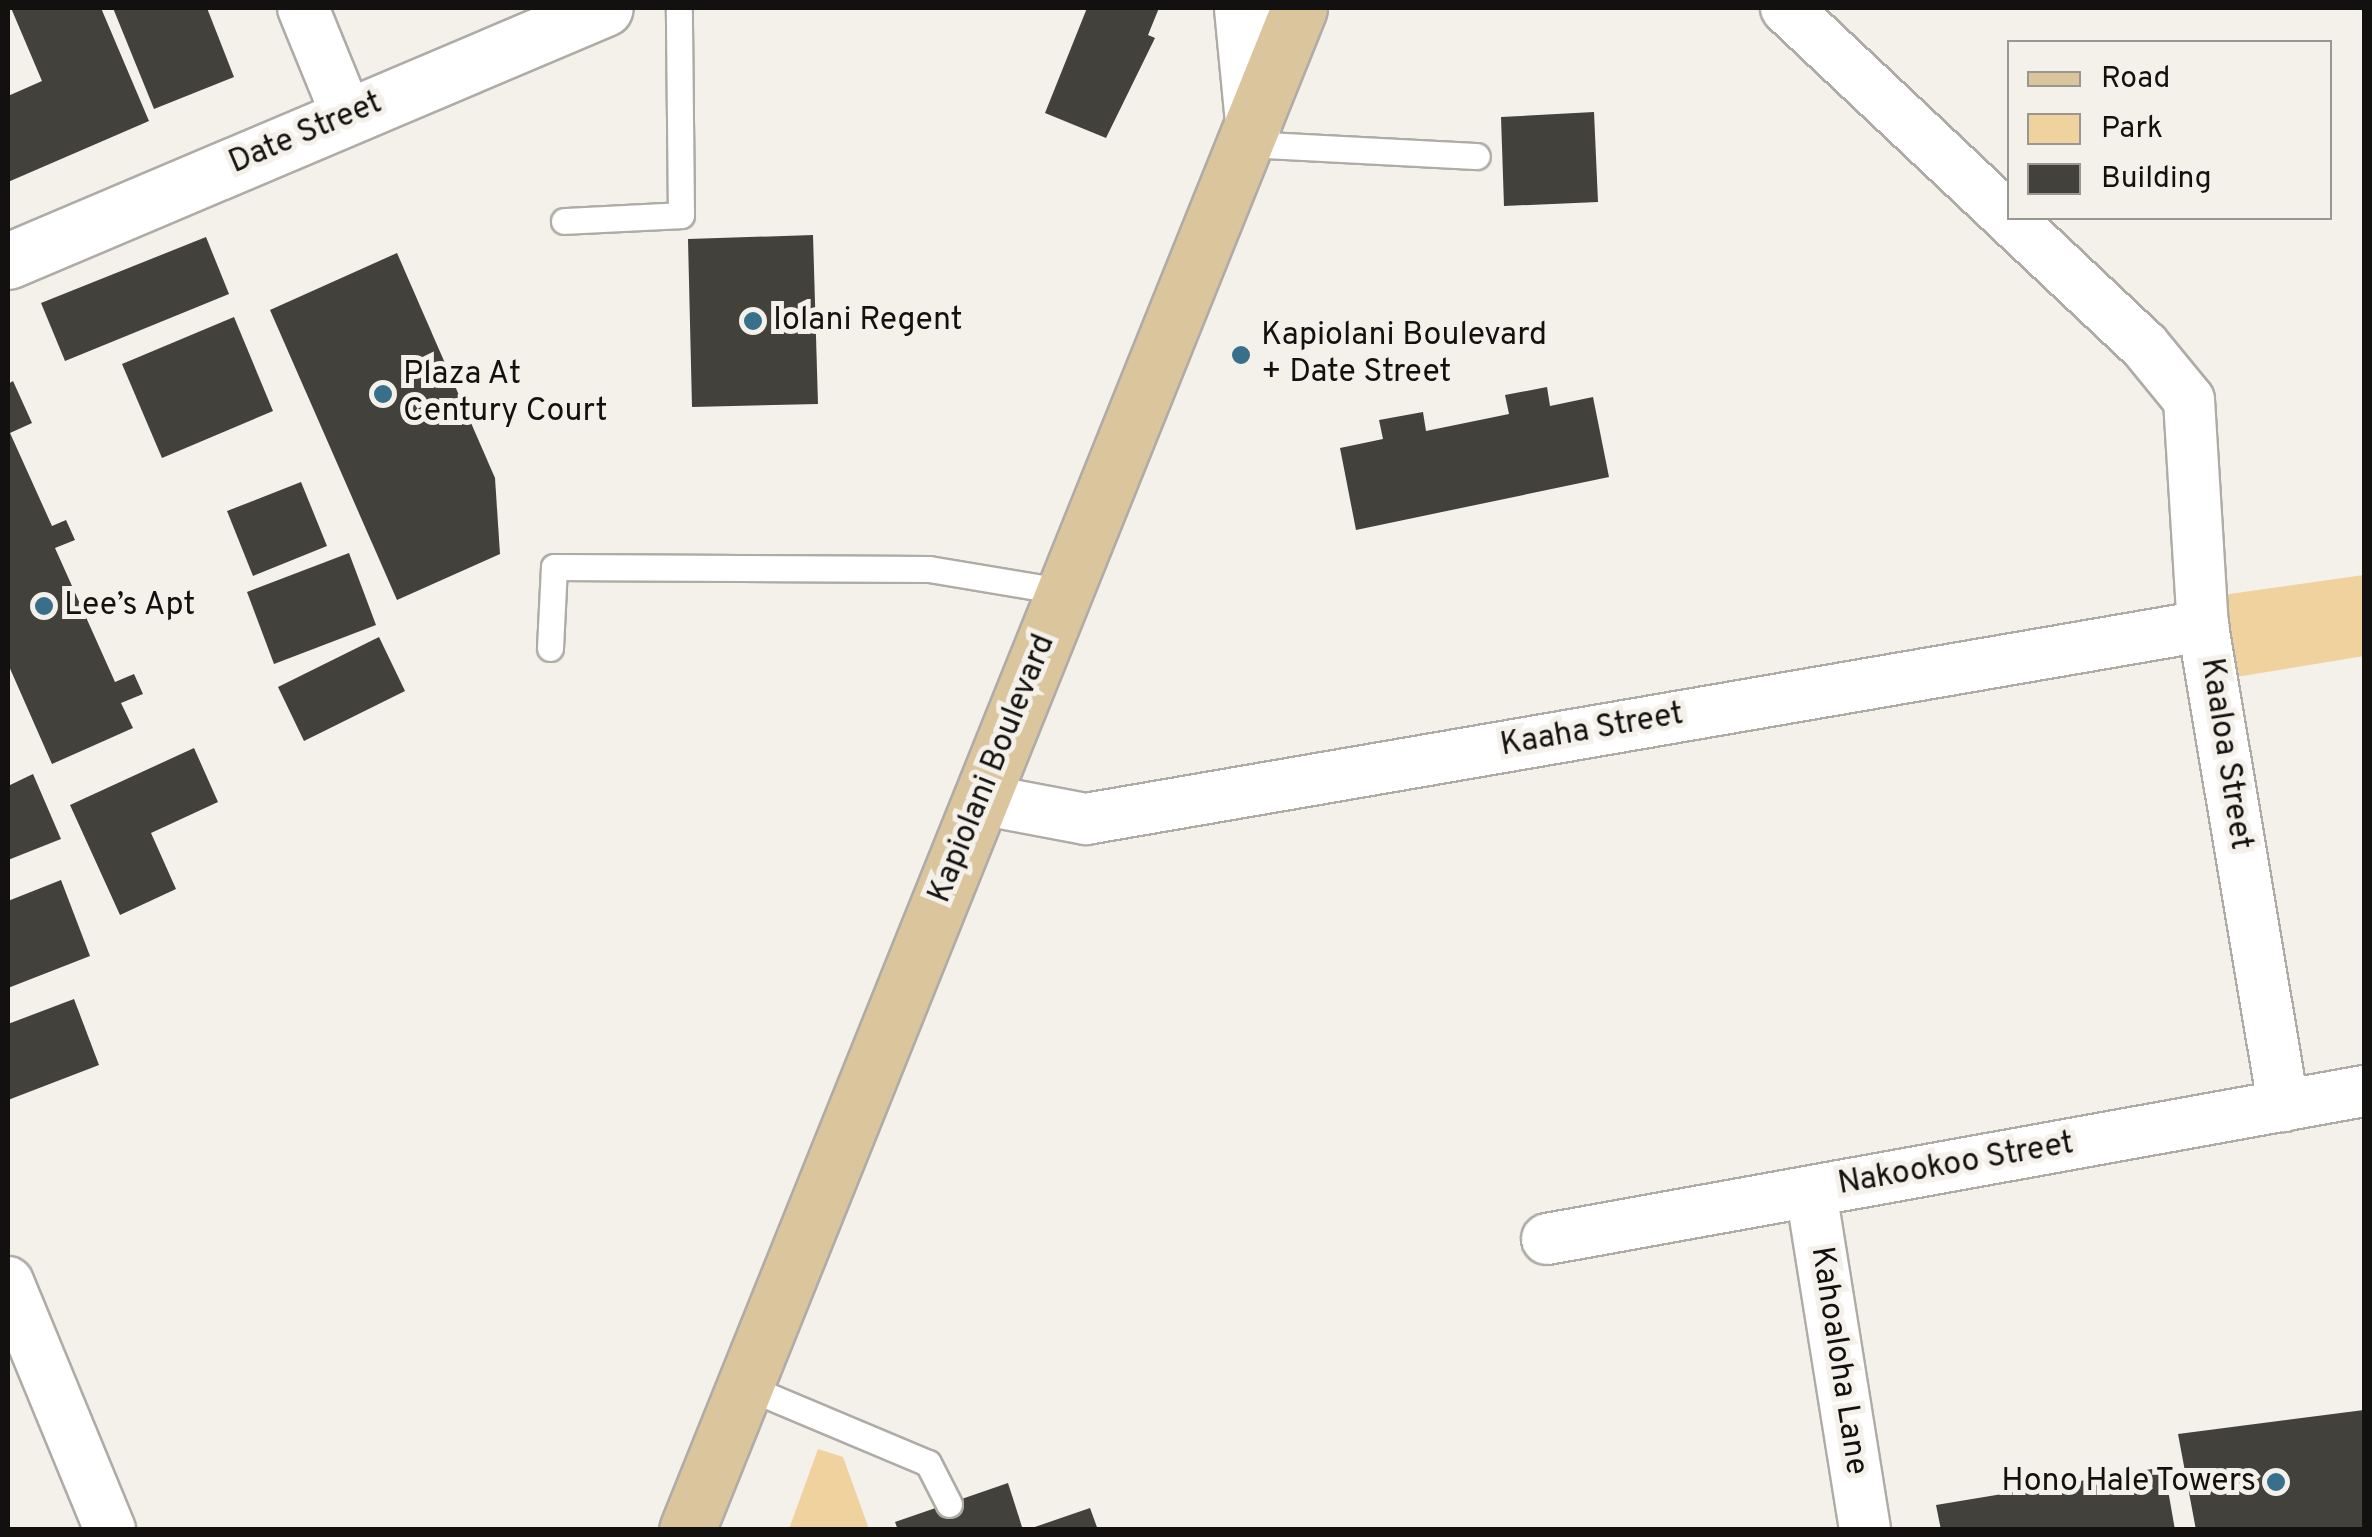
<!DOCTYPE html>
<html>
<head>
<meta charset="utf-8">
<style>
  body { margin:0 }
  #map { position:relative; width:2372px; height:1537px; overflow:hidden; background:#f4f0ea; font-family:Overpass,sans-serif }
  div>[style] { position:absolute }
  .green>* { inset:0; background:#efd29d }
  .building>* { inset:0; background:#43413c }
  .roads { filter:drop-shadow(2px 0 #afaca7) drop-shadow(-2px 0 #afaca7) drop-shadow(0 2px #afaca7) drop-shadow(0 -2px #afaca7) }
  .service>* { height:25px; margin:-12.5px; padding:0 12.5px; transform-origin:12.5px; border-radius:12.5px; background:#fff }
  .minor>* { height:50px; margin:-25px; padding:0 25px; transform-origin:25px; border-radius:25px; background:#fff }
  .tertiary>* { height:55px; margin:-27.5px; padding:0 27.5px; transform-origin:27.5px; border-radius:27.5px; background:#fff }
  .primary>* { height:55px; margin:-27.5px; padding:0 27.5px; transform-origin:27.5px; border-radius:27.5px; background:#dac59d }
  .dots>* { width:28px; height:28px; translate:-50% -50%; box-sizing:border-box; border:5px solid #f4f0ea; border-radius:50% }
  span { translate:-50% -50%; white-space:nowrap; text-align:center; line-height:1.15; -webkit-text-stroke:10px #f4f0ea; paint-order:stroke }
  .street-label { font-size:32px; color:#12110f }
  .poi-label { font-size:32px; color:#12110f }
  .left { translate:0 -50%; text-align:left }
  .right { translate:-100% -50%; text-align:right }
  .frame { position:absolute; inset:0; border:10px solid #12110f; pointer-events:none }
  .legend { position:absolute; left:2007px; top:40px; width:325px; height:180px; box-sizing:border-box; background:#f4f0ea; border:2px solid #9a9792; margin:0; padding:12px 18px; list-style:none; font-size:30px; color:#12110f }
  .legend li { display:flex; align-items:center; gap:20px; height:50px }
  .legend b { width:50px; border:2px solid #9a9792 }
</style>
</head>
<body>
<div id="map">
  <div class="green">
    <i style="clip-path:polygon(2364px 575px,2364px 656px,2230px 678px,2215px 596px)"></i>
    <i style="clip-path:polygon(818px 1449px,843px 1457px,869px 1529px,789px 1529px)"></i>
  </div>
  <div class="building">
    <i style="clip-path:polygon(11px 8px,101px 8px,149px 121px,8px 182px,8px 96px,42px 81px)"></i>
    <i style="clip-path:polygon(113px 8px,207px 8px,234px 77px,154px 109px)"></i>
    <i style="clip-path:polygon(1087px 8px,1159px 8px,1148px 35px,1155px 38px,1106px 138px,1045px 113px)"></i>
    <i style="clip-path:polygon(1594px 112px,1598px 202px,1504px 206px,1501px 117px)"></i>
    <i style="clip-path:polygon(813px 235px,818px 404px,692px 407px,688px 239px)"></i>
    <i style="clip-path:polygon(206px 237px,229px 294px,65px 361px,41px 303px)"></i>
    <i style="clip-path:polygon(397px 253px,495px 478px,500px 554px,397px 600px,270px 310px)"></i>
    <i style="clip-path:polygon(234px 317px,273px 411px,162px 458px,122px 364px)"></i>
    <i style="clip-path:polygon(13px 381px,32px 423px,10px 433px,52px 526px,66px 520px,75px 540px,55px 548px,115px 682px,134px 674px,143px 694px,121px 703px,133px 728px,52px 764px,8px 664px,8px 384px)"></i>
    <i style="clip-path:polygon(1547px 387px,1550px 406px,1593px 397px,1609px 477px,1356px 530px,1340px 448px,1383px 439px,1379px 420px,1423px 412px,1426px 431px,1509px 414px,1505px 395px)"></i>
    <i style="clip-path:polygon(301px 482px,327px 546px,253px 576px,227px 511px)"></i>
    <i style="clip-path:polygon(349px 553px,376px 625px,274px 664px,247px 592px)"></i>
    <i style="clip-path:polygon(379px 637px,405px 691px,304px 741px,278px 687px)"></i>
    <i style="clip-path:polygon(194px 748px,218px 802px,151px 833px,176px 889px,120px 915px,70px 805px)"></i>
    <i style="clip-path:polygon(33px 774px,61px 839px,8px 860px,8px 786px)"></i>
    <i style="clip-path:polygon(61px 880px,90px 956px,8px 988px,8px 901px)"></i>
    <i style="clip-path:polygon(74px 999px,99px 1065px,8px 1100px,8px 1024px)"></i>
    <i style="clip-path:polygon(2364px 1410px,2364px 1530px,2196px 1530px,2178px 1434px)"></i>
    <i style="clip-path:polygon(2164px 1467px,2175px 1530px,1941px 1530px,1936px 1505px)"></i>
    <i style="clip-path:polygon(1008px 1483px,1023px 1530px,898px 1530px,895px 1522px)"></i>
    <i style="clip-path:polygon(1090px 1508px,1098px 1530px,1029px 1530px,1029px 1529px)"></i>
  </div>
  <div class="roads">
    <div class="service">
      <i style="left:1245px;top:144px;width:232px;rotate:3deg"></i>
      <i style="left:564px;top:221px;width:117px;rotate:-2.9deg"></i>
      <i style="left:681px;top:215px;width:207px;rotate:-90.6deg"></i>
      <i style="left:550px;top:648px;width:81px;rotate:-87.2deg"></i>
      <i style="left:554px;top:567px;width:375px;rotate:0.3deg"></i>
      <i style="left:929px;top:569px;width:139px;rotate:9.5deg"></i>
      <i style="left:747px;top:1387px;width:196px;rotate:22.8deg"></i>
      <i style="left:928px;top:1463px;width:46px;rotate:62.9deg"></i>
    </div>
    <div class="minor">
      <i style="left:303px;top:8px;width:117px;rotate:67.8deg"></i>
      <i style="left:1786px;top:8px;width:492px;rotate:43.3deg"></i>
      <i style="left:2144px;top:345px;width:71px;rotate:50.7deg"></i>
      <i style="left:2189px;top:400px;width:226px;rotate:86.5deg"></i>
      <i style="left:2203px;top:626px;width:487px;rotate:80.5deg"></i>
      <i style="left:980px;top:799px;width:108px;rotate:10.7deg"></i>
      <i style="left:1086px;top:819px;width:1134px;rotate:-9.8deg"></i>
      <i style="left:1811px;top:1192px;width:342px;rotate:80.9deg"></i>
      <i style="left:1547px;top:1239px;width:830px;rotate:-10.27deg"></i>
      <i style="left:8px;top:1282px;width:268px;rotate:67.6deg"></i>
    </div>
    <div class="tertiary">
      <i style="left:1242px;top:8px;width:116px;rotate:84.5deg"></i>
      <i style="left:8px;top:261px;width:648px;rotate:-22.97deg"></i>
    </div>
    <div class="primary">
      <i style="left:687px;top:1530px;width:1640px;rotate:-68.09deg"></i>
    </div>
  </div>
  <div class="dots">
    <i style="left:753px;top:321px;background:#386f8a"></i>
    <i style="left:1241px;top:355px;background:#386f8a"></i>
    <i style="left:383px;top:394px;background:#386f8a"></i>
    <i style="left:44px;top:606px;background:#386f8a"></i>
    <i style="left:2276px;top:1482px;background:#386f8a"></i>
  </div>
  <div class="street-label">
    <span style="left:306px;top:134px;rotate:-23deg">Date Street</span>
    <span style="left:1592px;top:731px;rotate:-10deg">Kaaha Street</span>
    <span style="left:2225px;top:754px;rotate:81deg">Kaaloa Street</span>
    <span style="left:993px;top:769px;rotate:-68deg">Kapiolani Boulevard</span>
    <span style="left:1956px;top:1165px;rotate:-10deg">Nakookoo Street</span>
    <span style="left:1838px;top:1361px;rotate:81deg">Kahoaloha Lane</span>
  </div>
  <div class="poi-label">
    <span class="left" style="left:773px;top:321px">Iolani Regent</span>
    <span class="left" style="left:1261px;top:355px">Kapiolani Boulevard<br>+ Date Street</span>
    <span class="left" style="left:403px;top:394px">Plaza At<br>Century Court</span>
    <span class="left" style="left:64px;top:606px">Lee’s Apt</span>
    <span class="right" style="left:2256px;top:1482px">Hono Hale Towers</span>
  </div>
  <div class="frame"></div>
  <ul class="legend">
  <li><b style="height:12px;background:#dac59d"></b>Road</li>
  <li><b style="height:28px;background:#efd29d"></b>Park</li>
  <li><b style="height:28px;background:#43413c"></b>Building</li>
  </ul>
</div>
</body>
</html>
